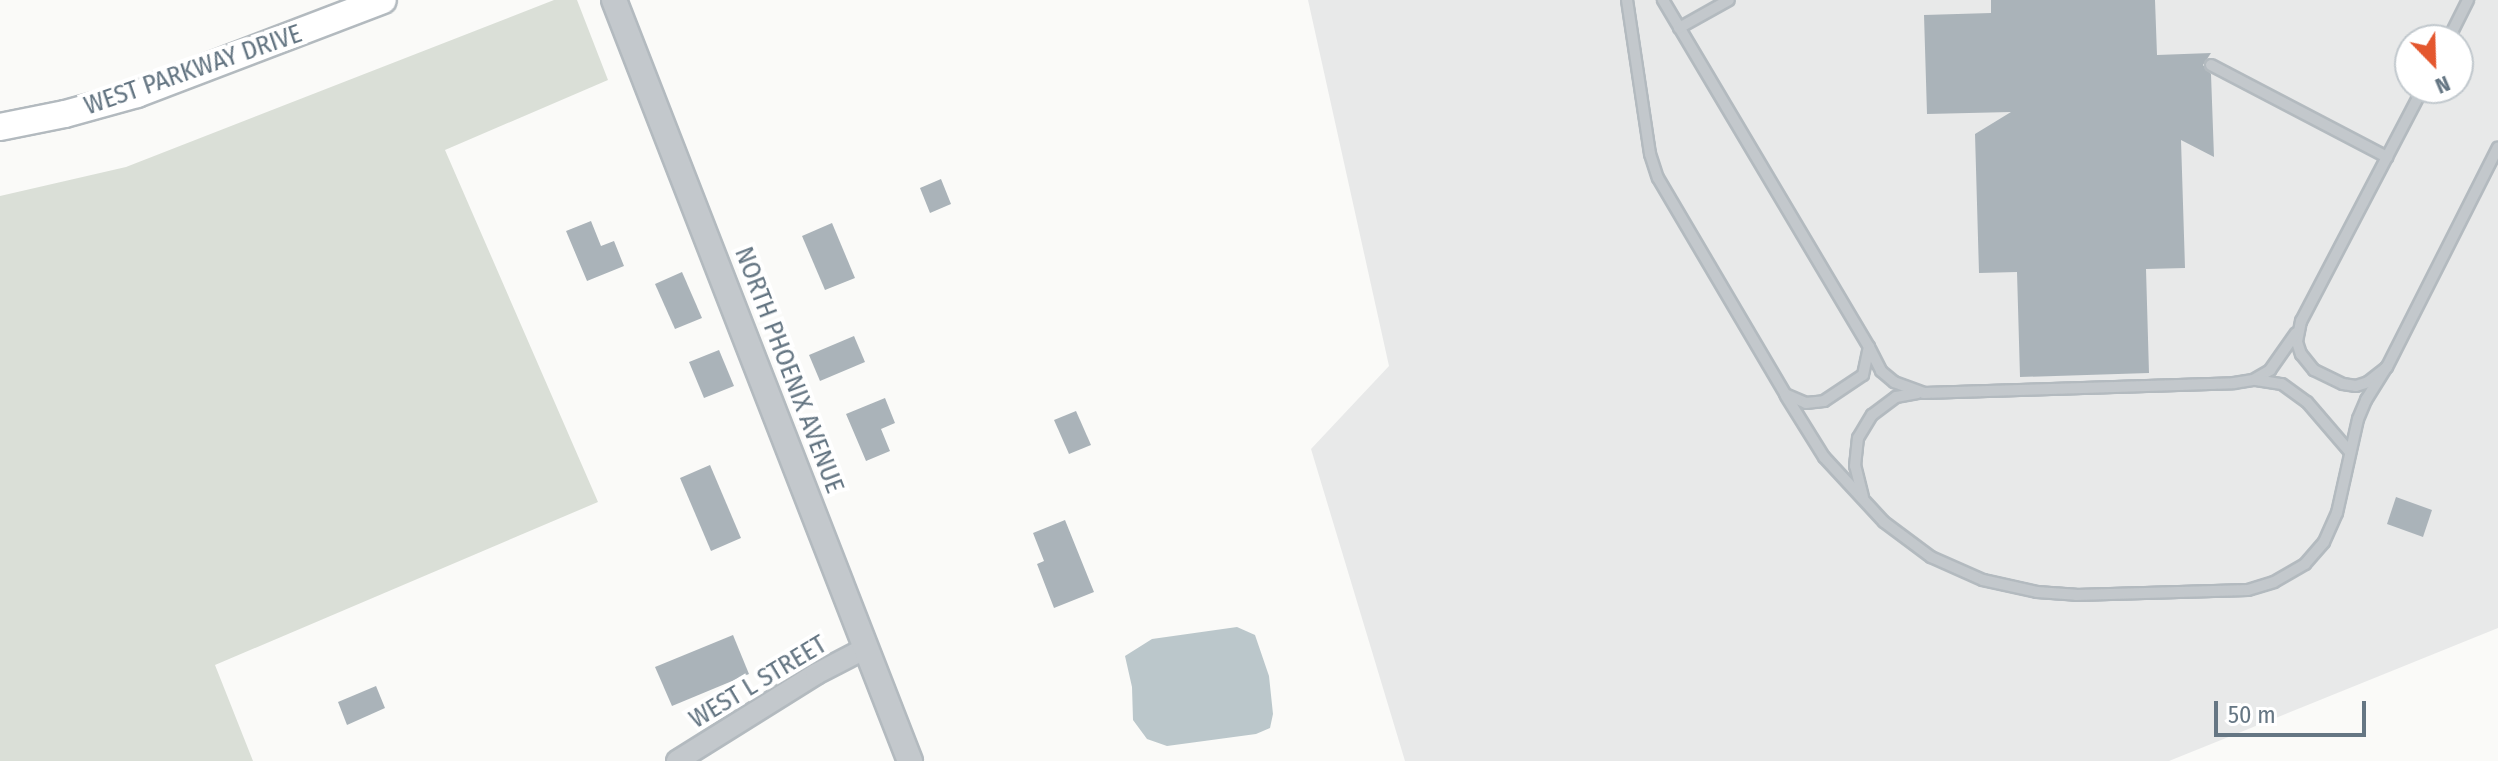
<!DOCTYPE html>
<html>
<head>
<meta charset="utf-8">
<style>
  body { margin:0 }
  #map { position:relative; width:2498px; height:761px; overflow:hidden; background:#fafaf8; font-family:"Fira Sans Condensed",sans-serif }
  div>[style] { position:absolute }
  .built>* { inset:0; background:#e8e9e9 }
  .green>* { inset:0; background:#dadfd7 }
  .water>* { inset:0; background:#bbc7cb }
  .building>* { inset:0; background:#aab3b9 }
  .roads { filter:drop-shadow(2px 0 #b3babf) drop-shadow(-2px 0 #b3babf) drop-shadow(0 2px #b3babf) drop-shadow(0 -2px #b3babf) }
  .service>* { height:10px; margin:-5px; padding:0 5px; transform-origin:5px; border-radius:5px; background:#c3c8cc }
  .minor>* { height:20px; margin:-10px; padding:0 10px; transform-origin:10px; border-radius:10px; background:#c3c8cc }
  .tertiary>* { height:24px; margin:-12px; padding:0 12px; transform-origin:12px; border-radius:12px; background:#c3c8cc }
  .secondary>* { height:26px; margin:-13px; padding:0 13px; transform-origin:13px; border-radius:13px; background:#fff }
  span { translate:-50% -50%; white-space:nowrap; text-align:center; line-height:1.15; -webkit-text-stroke:8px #fff; paint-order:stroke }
  .street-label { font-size:26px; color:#657683 }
  .north { position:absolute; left:2394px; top:24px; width:80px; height:80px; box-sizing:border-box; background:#fff; border:2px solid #c1c8cd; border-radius:50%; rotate:157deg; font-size:22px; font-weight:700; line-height:32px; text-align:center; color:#657683 }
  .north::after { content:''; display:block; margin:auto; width:28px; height:36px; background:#e4572e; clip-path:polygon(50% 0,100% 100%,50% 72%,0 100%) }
  .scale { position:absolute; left:2214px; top:701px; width:152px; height:36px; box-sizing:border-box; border:4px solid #657683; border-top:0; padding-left:10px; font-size:24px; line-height:28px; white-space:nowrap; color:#657683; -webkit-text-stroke:6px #fff; paint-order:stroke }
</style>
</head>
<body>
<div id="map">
  <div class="built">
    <i style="clip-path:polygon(evenodd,1308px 0,2498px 0,2498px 628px,2169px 761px,1405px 761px,1311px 449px,1389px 366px,1308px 0,2410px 40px,2458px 40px,2458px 88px,2410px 88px,2410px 40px)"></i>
  </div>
  <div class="green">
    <i style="clip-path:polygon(554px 0,577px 0,608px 80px,445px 150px,598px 502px,215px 665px,253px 761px,0 761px,0 196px,126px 167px)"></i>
  </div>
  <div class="water">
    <i style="clip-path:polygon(1237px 627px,1255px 635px,1269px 676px,1273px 714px,1270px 728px,1256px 734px,1167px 746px,1147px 739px,1133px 720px,1132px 687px,1125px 656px,1152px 639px)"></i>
  </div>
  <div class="building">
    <i style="clip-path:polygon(1991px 0,2155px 0,2157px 55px,2211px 53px,2203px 65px,2211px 74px,2214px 157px,2181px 140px,2185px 268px,2146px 269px,2149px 373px,2020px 377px,2017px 272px,1979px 273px,1975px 134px,2011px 112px,1927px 114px,1924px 15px,1991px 13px)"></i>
    <i style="clip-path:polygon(941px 179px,951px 204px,930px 213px,920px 188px)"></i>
    <i style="clip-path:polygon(591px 221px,601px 246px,614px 241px,624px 266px,587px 281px,566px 231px)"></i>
    <i style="clip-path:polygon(832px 223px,855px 278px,825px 290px,802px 236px)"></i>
    <i style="clip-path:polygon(682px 272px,702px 318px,675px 329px,655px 284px)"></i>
    <i style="clip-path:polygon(854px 336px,865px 362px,820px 381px,809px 355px)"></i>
    <i style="clip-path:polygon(719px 350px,734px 386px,704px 398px,689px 362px)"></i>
    <i style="clip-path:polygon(885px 398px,895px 423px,881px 429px,890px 451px,866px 461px,846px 414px)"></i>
    <i style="clip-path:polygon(1076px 411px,1091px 445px,1069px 454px,1054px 420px)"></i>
    <i style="clip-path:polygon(710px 465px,741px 538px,711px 551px,680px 478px)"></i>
    <i style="clip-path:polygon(2396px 497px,2432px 510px,2423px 537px,2387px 524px)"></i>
    <i style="clip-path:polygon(1065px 520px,1094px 592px,1054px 608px,1037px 564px,1044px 561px,1033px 533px)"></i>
    <i style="clip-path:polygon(733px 635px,749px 674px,672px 706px,655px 667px)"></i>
    <i style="clip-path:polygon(376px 686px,385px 708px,347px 725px,338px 702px)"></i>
  </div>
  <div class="roads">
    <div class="service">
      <i style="left:1627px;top:0;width:156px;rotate:81.5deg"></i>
      <i style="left:1650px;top:154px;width:25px;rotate:72deg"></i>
      <i style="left:1658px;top:178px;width:251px;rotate:59.5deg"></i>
      <i style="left:1785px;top:394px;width:23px;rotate:23deg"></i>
      <i style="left:1806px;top:403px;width:18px;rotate:-6deg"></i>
      <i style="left:1824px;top:401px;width:47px;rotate:-33.7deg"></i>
      <i style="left:1863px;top:375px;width:29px;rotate:-78deg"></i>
      <i style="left:1869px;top:347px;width:404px;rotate:-120.7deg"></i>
      <i style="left:1679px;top:28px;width:57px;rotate:-29.2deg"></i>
      <i style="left:2448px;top:40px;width:45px;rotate:-63.4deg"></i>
      <i style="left:2211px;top:65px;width:199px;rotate:27.6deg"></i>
      <i style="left:2423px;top:88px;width:263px;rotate:117.6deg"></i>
      <i style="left:2301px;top:321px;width:21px;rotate:101deg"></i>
      <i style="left:2297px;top:342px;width:13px;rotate:72deg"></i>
      <i style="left:2301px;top:354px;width:21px;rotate:51deg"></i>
      <i style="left:2314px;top:370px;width:32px;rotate:26deg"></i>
      <i style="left:2343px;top:384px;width:13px;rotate:9deg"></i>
      <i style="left:2356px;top:386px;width:13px;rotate:-18deg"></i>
      <i style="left:2368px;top:382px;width:24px;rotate:-38deg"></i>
      <i style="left:2387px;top:367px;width:246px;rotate:-63.2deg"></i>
      <i style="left:1870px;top:349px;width:25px;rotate:63deg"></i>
      <i style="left:1881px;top:371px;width:17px;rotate:40deg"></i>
      <i style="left:1894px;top:382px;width:32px;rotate:20deg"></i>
      <i style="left:1924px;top:393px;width:310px;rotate:-1.8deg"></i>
      <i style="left:2234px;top:383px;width:19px;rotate:-9deg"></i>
      <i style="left:2253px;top:380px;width:20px;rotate:-30deg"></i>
      <i style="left:2270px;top:370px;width:45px;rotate:-54.9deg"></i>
      <i style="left:2256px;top:380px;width:26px;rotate:9deg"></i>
      <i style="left:2282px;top:384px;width:31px;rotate:36deg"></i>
      <i style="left:2307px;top:402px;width:65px;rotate:49.4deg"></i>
      <i style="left:1786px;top:396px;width:72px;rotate:58.1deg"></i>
      <i style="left:1824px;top:457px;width:88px;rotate:47.3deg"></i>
      <i style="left:1884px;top:522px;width:59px;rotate:36.7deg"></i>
      <i style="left:1931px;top:557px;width:57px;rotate:23.9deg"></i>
      <i style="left:1983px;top:580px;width:55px;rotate:12.5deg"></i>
      <i style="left:2037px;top:592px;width:39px;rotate:4deg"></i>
      <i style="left:2076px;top:595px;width:172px;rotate:-1.7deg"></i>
      <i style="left:2248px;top:590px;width:27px;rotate:-17deg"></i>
      <i style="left:2274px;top:582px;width:36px;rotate:-30deg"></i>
      <i style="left:2305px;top:564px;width:29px;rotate:-49deg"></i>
      <i style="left:2324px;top:542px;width:32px;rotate:-66deg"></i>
      <i style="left:2337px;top:513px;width:96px;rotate:-77.4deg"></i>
      <i style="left:2358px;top:419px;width:21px;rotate:-67deg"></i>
      <i style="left:2366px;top:400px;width:39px;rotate:-58deg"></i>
      <i style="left:1863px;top:497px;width:32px;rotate:-104deg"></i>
      <i style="left:1855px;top:466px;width:28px;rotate:-84deg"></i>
      <i style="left:1858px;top:438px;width:27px;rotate:-59deg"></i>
      <i style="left:1872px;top:415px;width:30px;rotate:-37deg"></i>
      <i style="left:1896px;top:397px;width:22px;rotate:-10deg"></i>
    </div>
    <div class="minor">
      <i style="left:677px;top:761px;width:164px;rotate:-32deg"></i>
      <i style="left:816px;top:674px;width:56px;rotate:-27.5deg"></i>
    </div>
    <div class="tertiary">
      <i style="left:614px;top:0;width:817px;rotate:68.75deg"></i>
    </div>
    <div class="secondary">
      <i style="left:0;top:127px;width:66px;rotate:-11.3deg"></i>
      <i style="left:65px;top:114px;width:75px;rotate:-15.5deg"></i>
      <i style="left:137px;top:94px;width:263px;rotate:-20.9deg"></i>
    </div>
  </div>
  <div class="street-label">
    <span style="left:193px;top:70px;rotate:-19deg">WEST PARKWAY DRIVE</span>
    <span style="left:789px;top:370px;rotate:69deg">NORTH PHOENIX AVENUE</span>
    <span style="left:758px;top:682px;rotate:-31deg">WEST L STREET</span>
  </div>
  <div class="north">N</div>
  <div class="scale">50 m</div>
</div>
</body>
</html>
